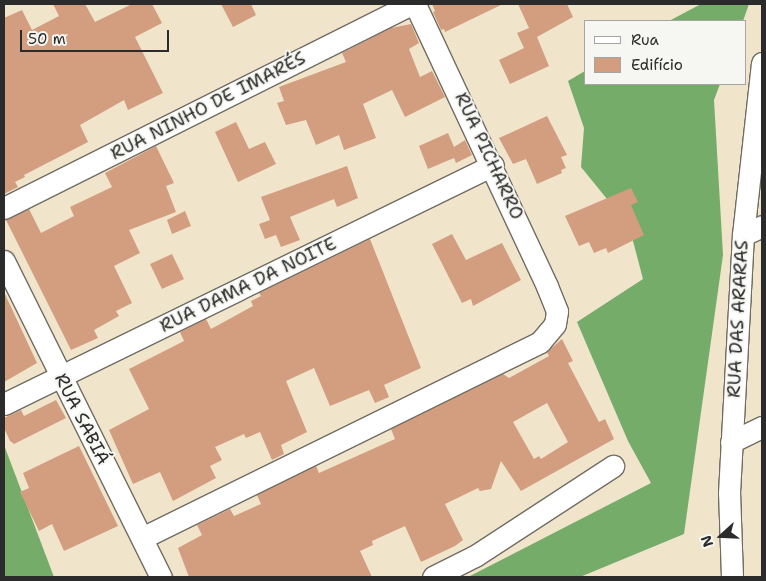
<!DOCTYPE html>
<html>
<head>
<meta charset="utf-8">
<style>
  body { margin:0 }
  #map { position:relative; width:766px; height:581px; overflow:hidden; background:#f0e4cb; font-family:"Shantell Sans",sans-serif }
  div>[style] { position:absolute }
  .forest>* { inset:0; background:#76ac69 }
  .building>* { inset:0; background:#d39e7f }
  .roads { filter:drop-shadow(1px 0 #706c63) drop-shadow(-1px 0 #706c63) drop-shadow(0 1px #706c63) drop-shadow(0 -1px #706c63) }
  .street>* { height:21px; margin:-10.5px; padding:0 10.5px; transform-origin:10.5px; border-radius:10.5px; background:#fff }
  span { translate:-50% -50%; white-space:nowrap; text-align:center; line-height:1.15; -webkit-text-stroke:4px #f6f6f2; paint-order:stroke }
  .street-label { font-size:18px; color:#2b2b2b }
  .frame { position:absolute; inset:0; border:5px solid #2b2b2b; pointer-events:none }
  .legend { position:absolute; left:584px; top:20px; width:162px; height:65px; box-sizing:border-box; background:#f6f6f2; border:1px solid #a5a5a2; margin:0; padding:6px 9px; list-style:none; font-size:15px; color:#2b2b2b }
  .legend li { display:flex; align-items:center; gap:10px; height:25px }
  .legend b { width:25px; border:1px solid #a5a5a2 }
  .north { position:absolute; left:696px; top:511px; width:50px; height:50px; -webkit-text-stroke:4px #f6f6f2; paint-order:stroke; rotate:250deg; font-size:14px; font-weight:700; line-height:20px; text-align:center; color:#2b2b2b }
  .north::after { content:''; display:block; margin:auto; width:18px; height:22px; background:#2b2b2b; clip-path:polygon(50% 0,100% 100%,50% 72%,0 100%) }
  .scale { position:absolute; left:20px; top:30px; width:149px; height:22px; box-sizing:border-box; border:2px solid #2b2b2b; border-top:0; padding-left:6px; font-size:15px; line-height:18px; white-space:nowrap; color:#2b2b2b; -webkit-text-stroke:4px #f6f6f2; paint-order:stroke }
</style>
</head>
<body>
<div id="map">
  <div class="forest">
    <i style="clip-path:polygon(701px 4px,749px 4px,743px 21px,669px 21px)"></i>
    <i style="clip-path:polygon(585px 71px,585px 84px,720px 84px,714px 100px,723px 255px,684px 534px,580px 577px,468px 577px,651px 483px,628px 441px,577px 322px,643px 279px,629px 226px,581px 167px,584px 128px,568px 81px)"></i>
    <i style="clip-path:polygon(4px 445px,54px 577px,4px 577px)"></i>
  </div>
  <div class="building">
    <i style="clip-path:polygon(53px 4px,85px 4px,95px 22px,132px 4px,152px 4px,162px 23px,135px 37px,163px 93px,128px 110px,124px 100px,80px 125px,88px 142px,24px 175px,25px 177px,15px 182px,18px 187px,4px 194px,4px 18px,22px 10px,32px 30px,59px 16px)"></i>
    <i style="clip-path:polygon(221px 4px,251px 4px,256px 15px,233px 27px)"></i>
    <i style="clip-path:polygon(432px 4px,503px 4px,445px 32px,444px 29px,441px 30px,433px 12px,435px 11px)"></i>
    <i style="clip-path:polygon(518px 4px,567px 4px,573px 17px,537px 37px,549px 66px,510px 84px,499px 60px,524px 48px,517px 33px,529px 28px)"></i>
    <i style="clip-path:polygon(411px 24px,419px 43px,409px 49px,420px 77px,432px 71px,445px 97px,405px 117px,392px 90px,363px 104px,376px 138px,344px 150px,339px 135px,316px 145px,306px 120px,286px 125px,277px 103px,284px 101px,279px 87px,346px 62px,342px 53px,391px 28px)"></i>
    <i style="clip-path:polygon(547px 116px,567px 155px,561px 157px,566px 168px,561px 170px,562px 173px,537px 184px,526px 159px,513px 164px,499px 138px)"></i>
    <i style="clip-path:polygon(236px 122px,249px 149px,265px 142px,276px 164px,238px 182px,215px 132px)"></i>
    <i style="clip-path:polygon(448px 133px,454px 147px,465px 140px,472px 155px,456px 163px,454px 158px,428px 169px,419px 146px)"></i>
    <i style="clip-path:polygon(156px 146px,174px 183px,166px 186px,176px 212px,129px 230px,140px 253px,114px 266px,132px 303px,116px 311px,119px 316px,94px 330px,98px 338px,71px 350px,6px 220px,29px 209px,41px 233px,74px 216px,70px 207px,112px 187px,105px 173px)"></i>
    <i style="clip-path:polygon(347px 166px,358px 198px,337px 207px,334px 199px,290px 217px,300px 240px,281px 247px,276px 235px,265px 239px,259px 224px,270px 220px,261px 197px)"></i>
    <i style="clip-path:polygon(631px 188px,638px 202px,631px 205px,644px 235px,608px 253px,606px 248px,594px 253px,589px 242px,579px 246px,565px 216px)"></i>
    <i style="clip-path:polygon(185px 211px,191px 226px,172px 234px,167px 220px)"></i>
    <i style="clip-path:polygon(452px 234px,466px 260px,502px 243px,521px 280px,473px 306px,471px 299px,462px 303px,432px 244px)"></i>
    <i style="clip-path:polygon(370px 239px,421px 368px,384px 385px,389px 397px,375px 403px,369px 390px,330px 406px,314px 368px,286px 381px,307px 432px,281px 445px,284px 454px,272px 460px,260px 432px,246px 438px,244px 434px,215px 447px,222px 460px,210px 466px,216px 478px,173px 501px,160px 472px,133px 484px,109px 430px,149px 409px,129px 369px,184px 341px,180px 332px,206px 319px,211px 329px,253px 306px,251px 301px,261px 296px,259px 293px)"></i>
    <i style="clip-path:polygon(172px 254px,184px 279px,162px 289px,150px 264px)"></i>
    <i style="clip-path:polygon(4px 292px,37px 363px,4px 382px)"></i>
    <i style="clip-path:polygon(evenodd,562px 339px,573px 361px,568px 363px,599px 422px,605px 419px,614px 439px,521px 491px,501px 461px,491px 489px,480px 491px,478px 488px,445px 504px,463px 540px,455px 546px,421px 562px,405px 526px,372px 541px,373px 545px,360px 551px,372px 577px,189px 577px,178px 548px,202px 535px,197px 525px,230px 509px,234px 516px,261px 504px,257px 495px,316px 466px,319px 473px,395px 439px,391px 429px,503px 374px,509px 378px,549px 356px,547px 352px,562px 339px,547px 403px,568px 442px,541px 459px,539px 456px,534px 459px,513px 422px,547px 403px)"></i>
    <i style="clip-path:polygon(56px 400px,66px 418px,14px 444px,10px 441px,4px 428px,4px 418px,21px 410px,24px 416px)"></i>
    <i style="clip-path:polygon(79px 446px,118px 526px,64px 551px,52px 524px,39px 531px,20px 492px,29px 488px,23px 473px)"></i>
  </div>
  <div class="roads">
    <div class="street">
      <i style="left:4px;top:208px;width:455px;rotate:-26.6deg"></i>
      <i style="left:743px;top:235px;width:21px;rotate:-25deg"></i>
      <i style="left:4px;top:261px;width:353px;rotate:63.6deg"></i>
      <i style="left:4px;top:404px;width:544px;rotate:-26.05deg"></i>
      <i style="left:731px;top:442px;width:34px;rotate:-26deg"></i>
      <i style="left:142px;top:538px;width:444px;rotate:-26.2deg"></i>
      <i style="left:540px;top:342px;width:23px;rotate:-50deg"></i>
      <i style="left:555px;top:324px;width:13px;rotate:-81deg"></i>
      <i style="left:557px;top:311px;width:27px;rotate:-112deg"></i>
      <i style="left:547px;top:286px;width:311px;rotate:-115.1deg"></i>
      <i style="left:433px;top:577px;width:47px;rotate:-26.6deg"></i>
      <i style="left:475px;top:556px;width:165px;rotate:-33.1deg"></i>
      <i style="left:732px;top:577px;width:84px;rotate:-92deg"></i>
      <i style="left:729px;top:493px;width:258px;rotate:-86.9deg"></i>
      <i style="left:743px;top:235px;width:173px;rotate:-83.7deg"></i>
    </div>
  </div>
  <div class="street-label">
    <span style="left:208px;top:106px;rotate:-27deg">RUA NINHO DE IMARÉS</span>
    <span style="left:489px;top:156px;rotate:65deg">RUA PICHARRO</span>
    <span style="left:248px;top:285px;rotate:-26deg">RUA DAMA DA NOITE</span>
    <span style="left:738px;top:319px;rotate:-87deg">RUA DAS ARARAS</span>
    <span style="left:82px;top:419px;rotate:63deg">RUA SABIÁ</span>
  </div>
  <div class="frame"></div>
  <ul class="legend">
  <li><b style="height:6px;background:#fff"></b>Rua</li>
  <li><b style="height:14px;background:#d39e7f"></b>Edifício</li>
  </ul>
  <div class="north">N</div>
  <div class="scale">50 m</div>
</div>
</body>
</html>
